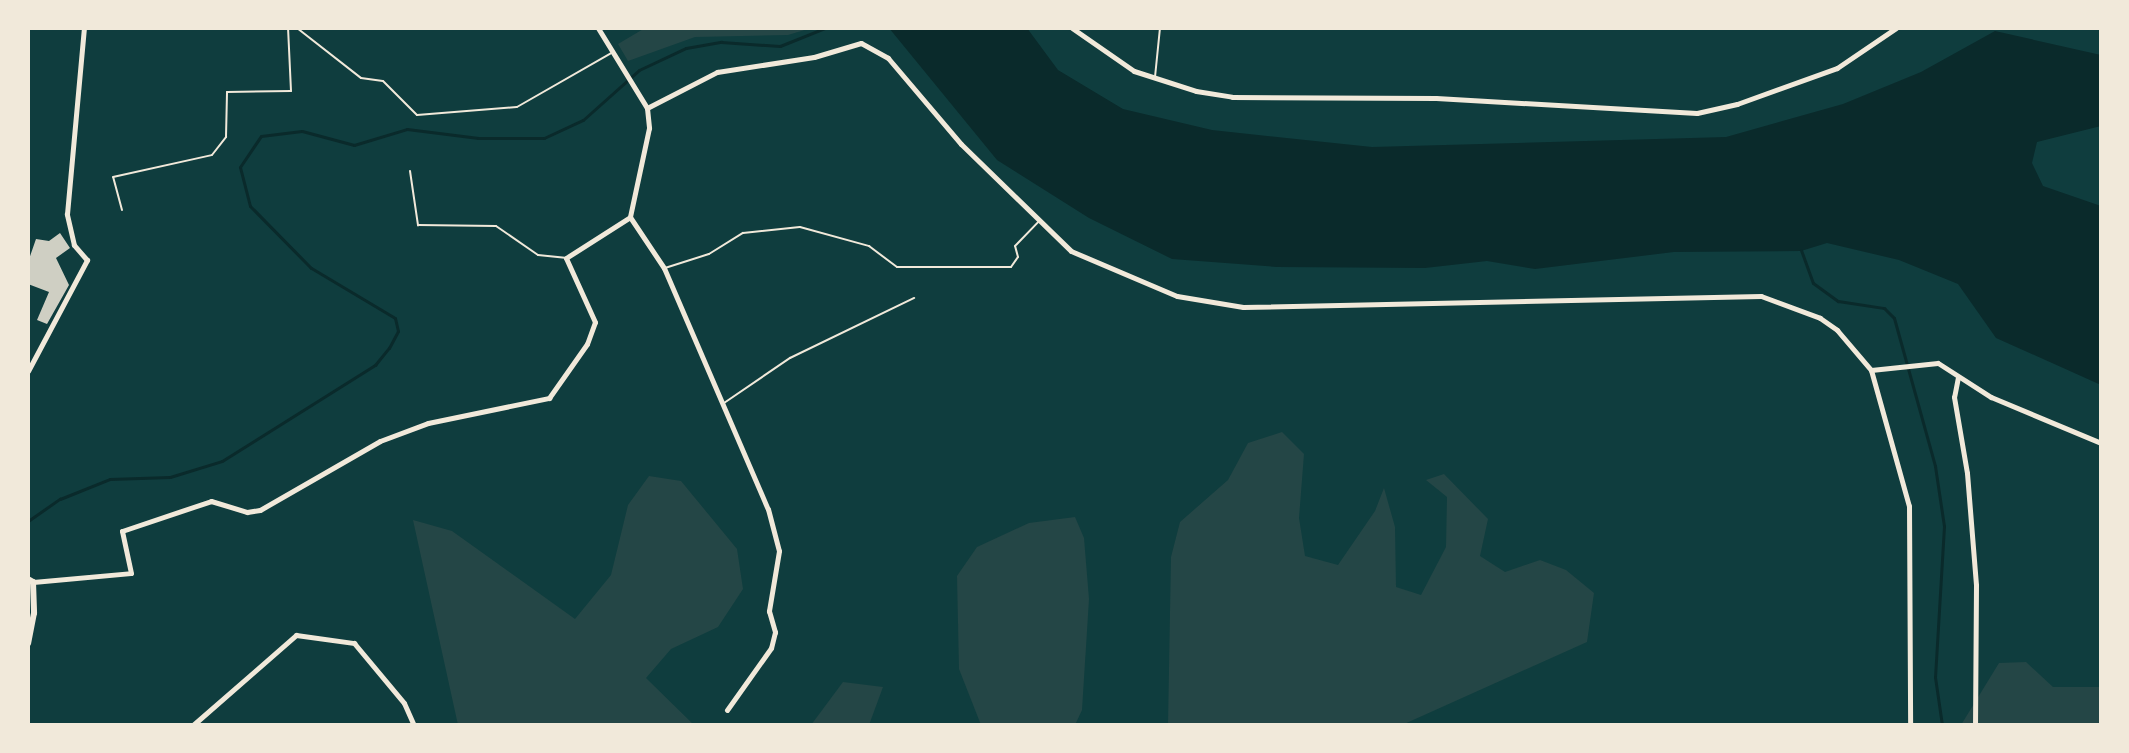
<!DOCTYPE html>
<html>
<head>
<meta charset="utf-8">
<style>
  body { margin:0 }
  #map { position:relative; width:2129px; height:753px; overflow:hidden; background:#0f3d3e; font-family:"IBM Plex Serif",serif }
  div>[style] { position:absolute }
  .green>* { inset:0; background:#244646 }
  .water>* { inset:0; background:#0a2a2b }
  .stream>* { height:3px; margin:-1.5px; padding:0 1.5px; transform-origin:1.5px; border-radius:1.5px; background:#0a2a2b }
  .building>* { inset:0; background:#cfcfc3 }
  .service>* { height:2px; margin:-1px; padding:0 1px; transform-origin:1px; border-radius:1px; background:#f1e9da }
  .minor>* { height:5px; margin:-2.5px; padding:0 2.5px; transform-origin:2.5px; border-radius:2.5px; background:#f1e9da }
  .tertiary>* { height:6px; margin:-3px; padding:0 3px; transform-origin:3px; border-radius:3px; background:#f1e9da }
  span { translate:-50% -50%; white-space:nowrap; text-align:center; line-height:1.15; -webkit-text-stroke:7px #f1e9da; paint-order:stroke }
  .frame { position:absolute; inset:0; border:30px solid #f1e9da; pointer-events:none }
</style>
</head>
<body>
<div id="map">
  <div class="green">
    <i style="clip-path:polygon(645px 28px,811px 28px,788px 35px,695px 37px,628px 61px,618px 44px)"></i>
    <i style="clip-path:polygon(1282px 432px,1304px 454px,1299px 518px,1305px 556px,1338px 565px,1375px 511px,1384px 488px,1395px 527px,1396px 587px,1421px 595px,1446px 547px,1447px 497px,1426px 480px,1444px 474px,1488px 519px,1480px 556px,1505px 572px,1540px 560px,1566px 570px,1594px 593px,1587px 642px,1402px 725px,1168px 725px,1171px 557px,1180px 522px,1228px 480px,1248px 443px)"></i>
    <i style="clip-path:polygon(649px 476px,681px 481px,737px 549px,743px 589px,718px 627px,671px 649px,646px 678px,694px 725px,458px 725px,413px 520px,452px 531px,575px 619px,611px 575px,628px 505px)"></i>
    <i style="clip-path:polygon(1075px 517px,1084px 538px,1089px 599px,1082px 710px,1075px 725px,981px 725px,959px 669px,957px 576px,977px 547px,1029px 523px)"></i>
    <i style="clip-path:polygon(2026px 662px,2053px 687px,2101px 687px,2101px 725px,1961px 725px,1999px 663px)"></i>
    <i style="clip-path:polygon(843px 682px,883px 687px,869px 725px,811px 725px)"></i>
  </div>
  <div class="water">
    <i style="clip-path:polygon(889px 28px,1027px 28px,1058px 70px,1123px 109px,1212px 130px,1372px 147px,1726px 137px,1843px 104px,1921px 72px,1995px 31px,2101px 55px,2101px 126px,2037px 142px,2032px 163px,2043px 186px,2101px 206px,2101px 385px,1996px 338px,1958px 284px,1899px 260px,1827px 243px,1801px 251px,1674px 252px,1535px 269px,1487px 261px,1425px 268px,1277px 267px,1172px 259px,1089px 218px,997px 160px)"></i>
  </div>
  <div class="stream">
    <i style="left:1801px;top:250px;width:35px;rotate:70deg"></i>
    <i style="left:1813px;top:283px;width:31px;rotate:36deg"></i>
    <i style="left:1838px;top:301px;width:47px;rotate:8.7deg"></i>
    <i style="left:1884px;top:308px;width:14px;rotate:45deg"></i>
    <i style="left:1894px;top:318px;width:154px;rotate:74.5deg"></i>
    <i style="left:1935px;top:466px;width:61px;rotate:81.5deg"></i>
    <i style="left:1944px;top:526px;width:151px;rotate:93.4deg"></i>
    <i style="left:1935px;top:677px;width:49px;rotate:81.7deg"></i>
    <i style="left:28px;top:521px;width:39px;rotate:-35deg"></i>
    <i style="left:60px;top:499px;width:54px;rotate:-21.8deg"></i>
    <i style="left:110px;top:479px;width:60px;rotate:-1.9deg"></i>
    <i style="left:170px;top:477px;width:54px;rotate:-17.1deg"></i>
    <i style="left:222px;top:461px;width:181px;rotate:-32.1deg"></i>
    <i style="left:375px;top:365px;width:22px;rotate:-51deg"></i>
    <i style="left:389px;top:348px;width:19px;rotate:-62deg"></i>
    <i style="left:398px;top:331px;width:13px;rotate:-103deg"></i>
    <i style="left:395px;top:318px;width:98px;rotate:-149.2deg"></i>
    <i style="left:311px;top:268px;width:87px;rotate:-134.5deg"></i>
    <i style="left:250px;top:206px;width:40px;rotate:-104.4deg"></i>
    <i style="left:240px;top:167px;width:37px;rotate:-56deg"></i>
    <i style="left:261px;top:136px;width:41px;rotate:-7deg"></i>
    <i style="left:302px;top:131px;width:54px;rotate:15.1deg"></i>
    <i style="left:354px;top:145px;width:55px;rotate:-16.8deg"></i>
    <i style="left:407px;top:129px;width:72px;rotate:7.2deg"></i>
    <i style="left:478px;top:138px;width:66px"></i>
    <i style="left:544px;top:138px;width:43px;rotate:-24.8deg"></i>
    <i style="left:583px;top:120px;width:75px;rotate:-41.8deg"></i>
    <i style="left:639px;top:70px;width:52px;rotate:-25.1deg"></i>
    <i style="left:686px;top:48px;width:36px;rotate:-10deg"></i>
    <i style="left:721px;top:42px;width:59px;rotate:3.9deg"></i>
    <i style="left:780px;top:46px;width:48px;rotate:-21.8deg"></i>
  </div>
  <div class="building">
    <i style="clip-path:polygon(60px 233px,70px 248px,56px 258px,69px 285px,47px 324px,37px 320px,49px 292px,28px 284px,28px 262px,36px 239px,49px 241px)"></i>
  </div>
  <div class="service">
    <i style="left:297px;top:28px;width:81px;rotate:38deg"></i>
    <i style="left:361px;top:78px;width:22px;rotate:8deg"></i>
    <i style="left:383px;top:81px;width:48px;rotate:45deg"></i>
    <i style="left:417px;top:115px;width:100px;rotate:-4.6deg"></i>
    <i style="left:517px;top:107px;width:111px;rotate:-29.8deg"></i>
    <i style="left:1155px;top:77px;width:49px;rotate:-84.2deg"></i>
    <i style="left:410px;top:171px;width:55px;rotate:81.6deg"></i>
    <i style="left:418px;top:225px;width:78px;rotate:0.7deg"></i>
    <i style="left:496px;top:226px;width:51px;rotate:34.6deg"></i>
    <i style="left:538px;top:255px;width:27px;rotate:6deg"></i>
    <i style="left:122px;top:210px;width:34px;rotate:-105deg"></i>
    <i style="left:113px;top:177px;width:101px;rotate:-12.5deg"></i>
    <i style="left:212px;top:155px;width:23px;rotate:-52deg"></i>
    <i style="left:226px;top:137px;width:45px;rotate:-88.7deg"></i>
    <i style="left:227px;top:92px;width:64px;rotate:-0.9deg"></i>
    <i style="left:291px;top:91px;width:63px;rotate:-92.7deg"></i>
    <i style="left:665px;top:268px;width:46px;rotate:-17.7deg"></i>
    <i style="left:709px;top:254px;width:40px;rotate:-32deg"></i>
    <i style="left:743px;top:233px;width:57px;rotate:-6deg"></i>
    <i style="left:800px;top:227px;width:72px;rotate:15.4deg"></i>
    <i style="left:869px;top:246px;width:35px;rotate:37deg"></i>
    <i style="left:897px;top:267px;width:114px"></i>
    <i style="left:1011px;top:267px;width:12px;rotate:-55deg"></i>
    <i style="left:1018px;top:257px;width:11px;rotate:-105deg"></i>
    <i style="left:1015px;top:246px;width:35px;rotate:-46deg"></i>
    <i style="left:724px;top:403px;width:80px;rotate:-34.3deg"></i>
    <i style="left:790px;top:358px;width:138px;rotate:-25.8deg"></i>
  </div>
  <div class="minor">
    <i style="left:598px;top:28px;width:94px;rotate:58.5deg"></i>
    <i style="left:647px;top:108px;width:20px;rotate:84deg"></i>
    <i style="left:649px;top:128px;width:91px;rotate:102.1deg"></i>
    <i style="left:630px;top:217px;width:61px;rotate:56.3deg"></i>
    <i style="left:664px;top:268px;width:262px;rotate:66.7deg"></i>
    <i style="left:768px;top:509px;width:43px;rotate:75.3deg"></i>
    <i style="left:779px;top:551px;width:61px;rotate:99.5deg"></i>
    <i style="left:769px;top:611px;width:22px;rotate:74deg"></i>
    <i style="left:775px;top:632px;width:16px;rotate:104deg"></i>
    <i style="left:771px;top:648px;width:76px;rotate:125.4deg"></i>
    <i style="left:1072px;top:28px;width:75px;rotate:34.7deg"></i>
    <i style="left:1134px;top:71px;width:65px;rotate:17.9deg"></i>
    <i style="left:1196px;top:91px;width:36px;rotate:9deg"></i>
    <i style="left:1232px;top:97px;width:204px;rotate:0.3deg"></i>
    <i style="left:1436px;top:98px;width:261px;rotate:3.3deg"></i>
    <i style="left:1697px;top:113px;width:41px;rotate:-12.7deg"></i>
    <i style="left:1737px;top:104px;width:106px;rotate:-19.8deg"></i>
    <i style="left:1837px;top:68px;width:71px;rotate:-34.1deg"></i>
    <i style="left:647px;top:108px;width:79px;rotate:-27.2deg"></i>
    <i style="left:717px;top:72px;width:98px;rotate:-8.8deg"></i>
    <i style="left:814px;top:57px;width:49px;rotate:-16.6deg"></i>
    <i style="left:861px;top:43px;width:31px;rotate:29deg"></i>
    <i style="left:888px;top:58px;width:113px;rotate:49.7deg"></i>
    <i style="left:961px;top:144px;width:153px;rotate:44.2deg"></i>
    <i style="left:1071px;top:251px;width:115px;rotate:23deg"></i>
    <i style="left:1177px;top:296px;width:67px;rotate:9.5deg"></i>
    <i style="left:1243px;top:307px;width:518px;rotate:-1.22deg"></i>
    <i style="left:1761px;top:296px;width:63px;rotate:20.4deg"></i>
    <i style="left:1820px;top:318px;width:21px;rotate:35deg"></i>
    <i style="left:1837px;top:330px;width:52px;rotate:49.6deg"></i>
    <i style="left:1871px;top:370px;width:141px;rotate:74.4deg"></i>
    <i style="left:1909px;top:506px;width:219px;rotate:89.7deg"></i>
    <i style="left:1871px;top:370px;width:67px;rotate:-6deg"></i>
    <i style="left:1938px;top:363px;width:63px;rotate:32.7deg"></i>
    <i style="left:1991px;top:397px;width:119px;rotate:22.7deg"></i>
    <i style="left:28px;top:371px;width:126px;rotate:-62deg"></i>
    <i style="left:87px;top:260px;width:20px;rotate:-131deg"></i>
    <i style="left:74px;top:245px;width:32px;rotate:-103deg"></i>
    <i style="left:67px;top:214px;width:187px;rotate:-84.8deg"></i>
    <i style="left:1958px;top:377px;width:20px;rotate:101deg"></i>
    <i style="left:1954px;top:397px;width:77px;rotate:80.3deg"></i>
    <i style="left:1967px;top:473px;width:112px;rotate:85.4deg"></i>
    <i style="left:1976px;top:585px;width:140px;rotate:90.4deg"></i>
    <i style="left:33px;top:582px;width:98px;rotate:-5.2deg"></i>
    <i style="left:131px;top:573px;width:43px;rotate:-102.1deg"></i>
    <i style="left:122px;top:531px;width:94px;rotate:-18.6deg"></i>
    <i style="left:211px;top:501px;width:38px;rotate:17deg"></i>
    <i style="left:247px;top:512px;width:13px;rotate:-9deg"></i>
    <i style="left:260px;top:510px;width:138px;rotate:-29.9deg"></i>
    <i style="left:380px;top:441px;width:51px;rotate:-20.6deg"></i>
    <i style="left:428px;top:423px;width:124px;rotate:-11.7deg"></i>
    <i style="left:549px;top:398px;width:66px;rotate:-54.9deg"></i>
    <i style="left:587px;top:344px;width:23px;rotate:-70deg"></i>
    <i style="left:595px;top:322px;width:70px;rotate:-114.4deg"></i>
    <i style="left:566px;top:258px;width:76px;rotate:-32.6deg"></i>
    <i style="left:193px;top:725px;width:137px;rotate:-41.1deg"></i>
    <i style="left:296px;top:635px;width:59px;rotate:7.9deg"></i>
    <i style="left:354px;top:643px;width:78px;rotate:50.2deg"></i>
    <i style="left:404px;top:703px;width:24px;rotate:66deg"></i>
  </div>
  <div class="tertiary">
    <i style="left:28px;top:579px;width:6px;rotate:31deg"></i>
    <i style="left:33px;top:582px;width:31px;rotate:88deg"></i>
    <i style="left:34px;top:613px;width:31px;rotate:101deg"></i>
  </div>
  <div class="frame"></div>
</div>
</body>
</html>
